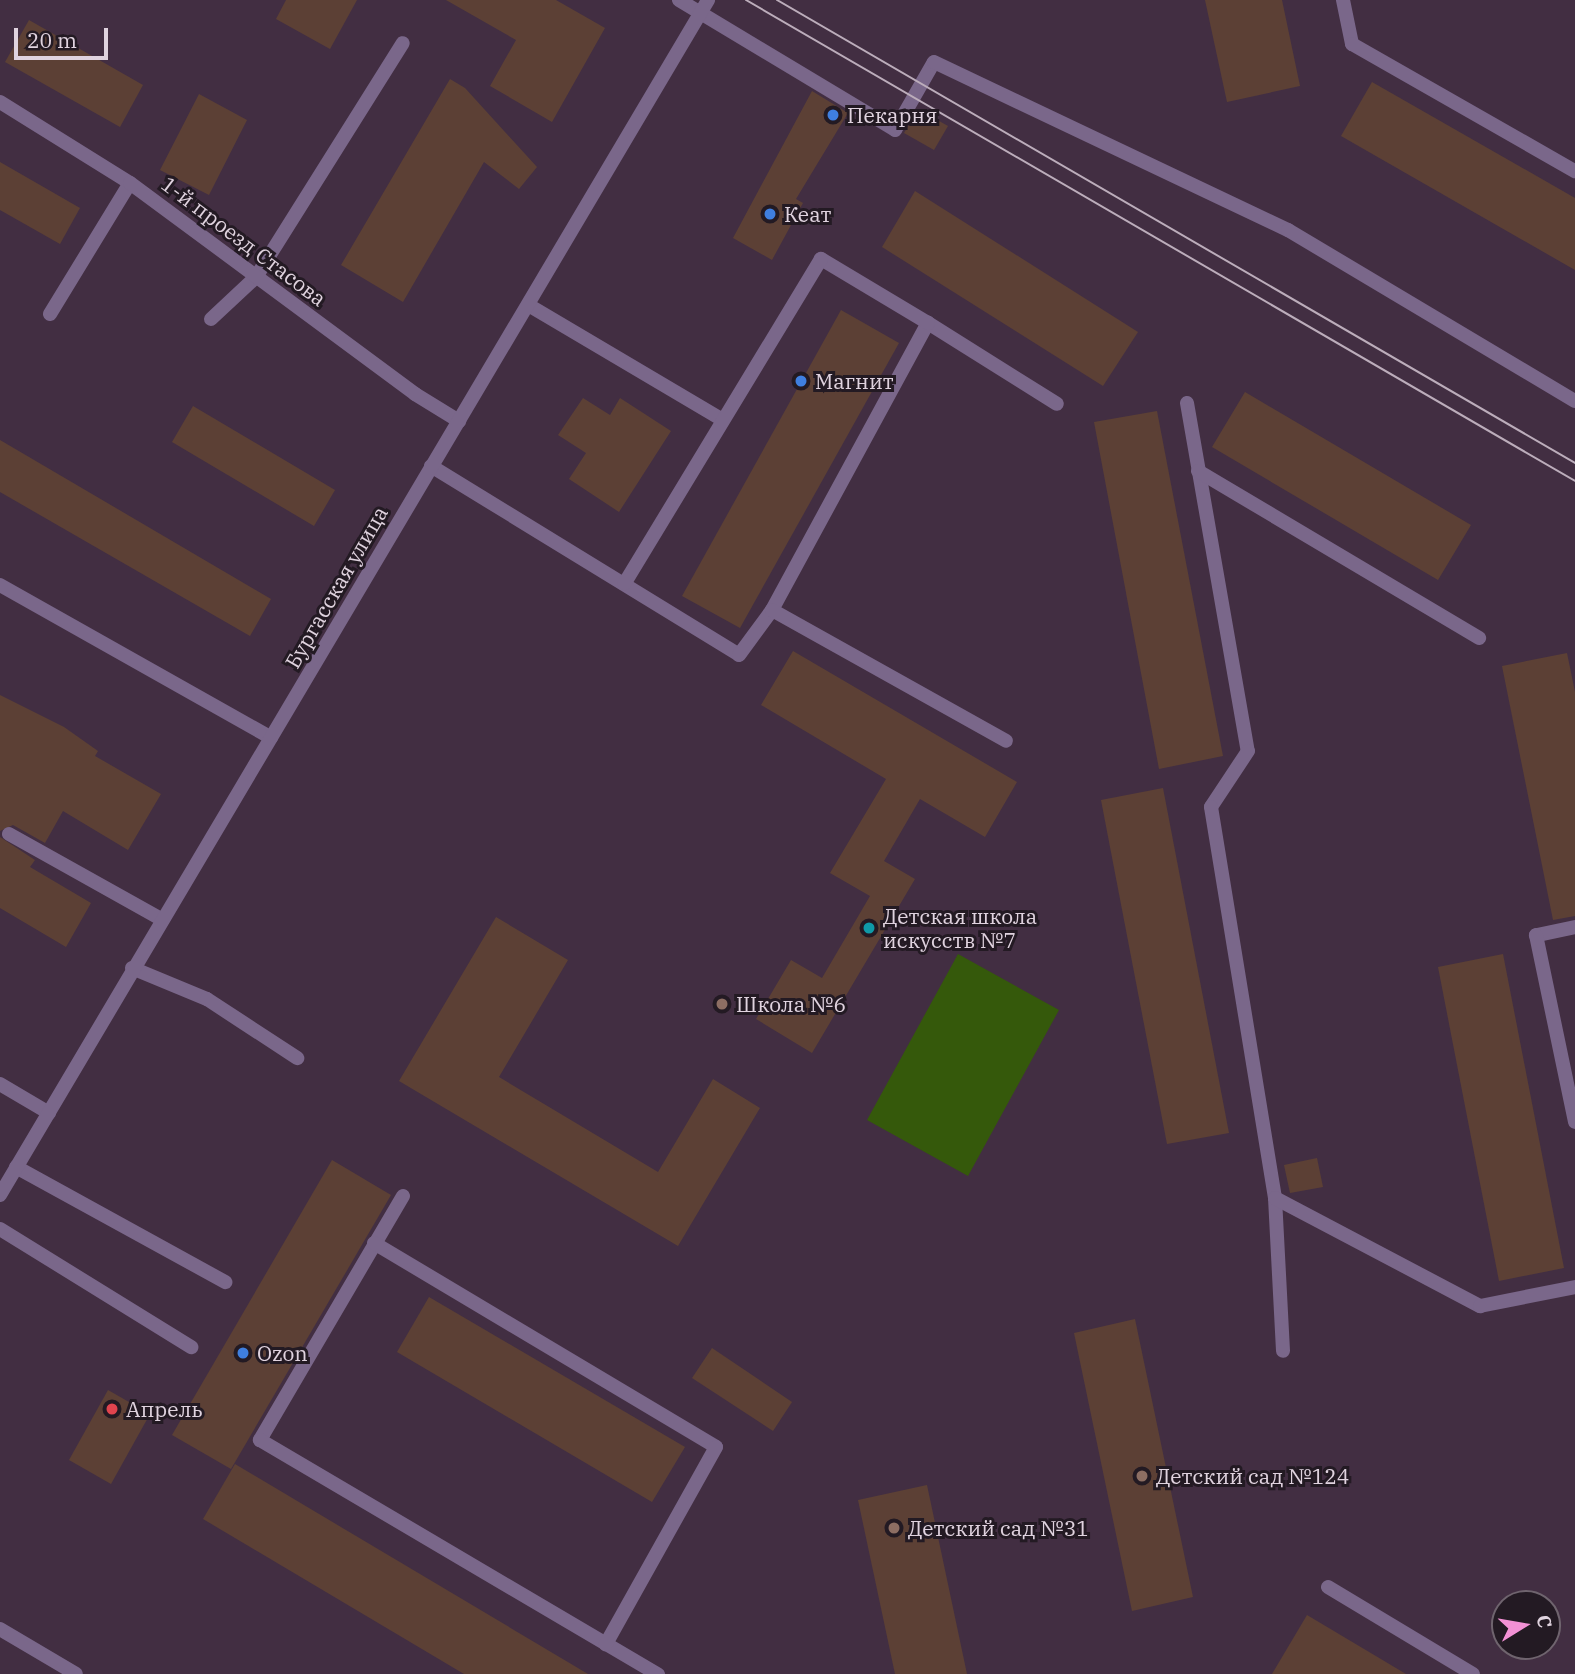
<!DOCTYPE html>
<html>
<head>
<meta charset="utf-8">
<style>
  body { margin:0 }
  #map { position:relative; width:1575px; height:1674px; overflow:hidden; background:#422e42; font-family:"IBM Plex Serif",serif }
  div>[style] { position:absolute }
  .green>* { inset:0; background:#35590b }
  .building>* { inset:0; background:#5c4035 }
  .service>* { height:14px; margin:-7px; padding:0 7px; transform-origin:7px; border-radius:7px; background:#7a678a }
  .minor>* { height:14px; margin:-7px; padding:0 7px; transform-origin:7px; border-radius:7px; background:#7a678a }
  .tertiary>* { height:14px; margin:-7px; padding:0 7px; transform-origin:7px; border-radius:7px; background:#7a678a }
  .tram>* { height:2px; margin:-1px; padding:0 1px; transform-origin:1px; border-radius:1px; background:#bcadbb }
  .dots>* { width:19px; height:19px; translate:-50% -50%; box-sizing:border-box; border:4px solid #231a23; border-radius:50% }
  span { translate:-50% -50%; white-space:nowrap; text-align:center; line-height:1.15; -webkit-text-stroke:6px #231a23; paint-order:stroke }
  .poi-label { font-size:21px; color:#e0d3df }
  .left { translate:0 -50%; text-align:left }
  .street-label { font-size:21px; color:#e0d3df }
  .north { position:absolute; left:1491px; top:1590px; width:70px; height:70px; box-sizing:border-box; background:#231a23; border:2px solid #6f646e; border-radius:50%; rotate:79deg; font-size:19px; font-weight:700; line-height:28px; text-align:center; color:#e0d3df }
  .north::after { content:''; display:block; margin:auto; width:24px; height:32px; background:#f391d5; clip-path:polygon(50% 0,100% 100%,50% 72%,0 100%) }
  .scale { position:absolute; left:14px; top:28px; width:94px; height:32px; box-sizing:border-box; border:4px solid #e0d3df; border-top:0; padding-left:9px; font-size:21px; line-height:24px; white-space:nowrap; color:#e0d3df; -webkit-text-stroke:5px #231a23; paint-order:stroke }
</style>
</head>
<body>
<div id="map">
  <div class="green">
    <i style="clip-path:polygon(958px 954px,1059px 1010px,968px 1176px,867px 1120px)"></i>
  </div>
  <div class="building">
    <i style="clip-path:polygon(286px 0,357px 0,330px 49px,276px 19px)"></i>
    <i style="clip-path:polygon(446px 0,556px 0,605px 28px,552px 122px,490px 86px,516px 40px)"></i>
    <i style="clip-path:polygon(1205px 0,1282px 0,1300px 86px,1227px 102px)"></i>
    <i style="clip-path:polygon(29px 20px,143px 85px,120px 127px,5px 62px)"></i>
    <i style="clip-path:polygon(450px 79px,465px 88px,537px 167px,519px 189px,484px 162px,403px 302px,341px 265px)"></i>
    <i style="clip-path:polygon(1372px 82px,1575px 198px,1575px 270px,1341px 136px)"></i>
    <i style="clip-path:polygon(812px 91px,848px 113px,796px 199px,803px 203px,772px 260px,733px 238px)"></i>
    <i style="clip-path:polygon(199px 94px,247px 120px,209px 195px,160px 170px)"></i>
    <i style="clip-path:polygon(918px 109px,948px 126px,934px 150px,904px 133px)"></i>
    <i style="clip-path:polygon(0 162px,80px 208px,60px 244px,0 210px)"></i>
    <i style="clip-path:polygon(915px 191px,1138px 332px,1103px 386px,882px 247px)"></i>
    <i style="clip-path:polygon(841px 310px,899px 343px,740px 628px,682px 596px)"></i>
    <i style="clip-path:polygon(1245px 392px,1471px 525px,1438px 580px,1212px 447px)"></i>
    <i style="clip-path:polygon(583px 398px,610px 415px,620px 398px,671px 431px,619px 512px,569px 479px,586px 453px,558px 435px)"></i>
    <i style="clip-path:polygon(193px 406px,335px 490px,314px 526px,172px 442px)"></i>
    <i style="clip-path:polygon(1157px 411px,1223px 756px,1159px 769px,1094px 422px)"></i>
    <i style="clip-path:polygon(0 440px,271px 599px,250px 636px,0 492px)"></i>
    <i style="clip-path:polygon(793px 651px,1017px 782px,985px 837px,920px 799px,884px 861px,915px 879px,812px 1053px,756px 1019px,791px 960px,822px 978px,870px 896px,830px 873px,886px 779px,761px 705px)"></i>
    <i style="clip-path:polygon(1567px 653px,1575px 692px,1575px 916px,1553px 920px,1502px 666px)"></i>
    <i style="clip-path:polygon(0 695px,64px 727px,98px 751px,95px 756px,161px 794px,128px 850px,63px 811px,45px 843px,13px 825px,0 831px)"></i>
    <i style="clip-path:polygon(1163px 788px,1229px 1133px,1167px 1144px,1101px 800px)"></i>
    <i style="clip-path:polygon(0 837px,35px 860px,30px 867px,91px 903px,66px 947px,0 908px)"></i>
    <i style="clip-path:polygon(496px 917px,568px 960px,499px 1077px,658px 1172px,713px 1079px,760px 1108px,678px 1246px,399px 1081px)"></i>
    <i style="clip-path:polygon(1503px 954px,1564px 1268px,1499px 1281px,1438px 967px)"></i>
    <i style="clip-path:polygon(1317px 1158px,1323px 1187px,1290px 1193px,1284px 1165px)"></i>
    <i style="clip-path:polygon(332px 1160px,391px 1195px,231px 1469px,172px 1435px)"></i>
    <i style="clip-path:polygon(429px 1297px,685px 1447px,652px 1502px,397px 1352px)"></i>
    <i style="clip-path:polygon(1135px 1319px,1193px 1597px,1132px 1611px,1074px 1333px)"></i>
    <i style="clip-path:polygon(712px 1348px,792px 1402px,773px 1431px,692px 1378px)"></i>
    <i style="clip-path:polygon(108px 1390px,150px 1414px,111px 1484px,69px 1460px)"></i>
    <i style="clip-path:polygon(235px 1464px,588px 1674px,464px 1674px,203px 1519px)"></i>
    <i style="clip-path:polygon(927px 1485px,967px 1674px,895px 1674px,858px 1500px)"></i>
    <i style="clip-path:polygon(1307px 1615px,1406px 1674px,1272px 1674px)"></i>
  </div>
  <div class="service">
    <i style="left:1343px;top:0;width:45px;rotate:78.4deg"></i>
    <i style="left:1352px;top:44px;width:257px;rotate:29.7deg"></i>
    <i style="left:895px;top:130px;width:78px;rotate:-60.2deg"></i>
    <i style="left:934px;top:62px;width:392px;rotate:25.4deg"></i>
    <i style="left:1288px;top:230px;width:334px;rotate:30.8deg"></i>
    <i style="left:530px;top:306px;width:224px;rotate:30.6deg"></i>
    <i style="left:50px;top:314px;width:153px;rotate:-58.6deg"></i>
    <i style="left:211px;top:319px;width:62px;rotate:-43deg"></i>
    <i style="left:256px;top:277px;width:276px;rotate:-57.9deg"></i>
    <i style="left:928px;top:323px;width:152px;rotate:32.1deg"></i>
    <i style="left:1187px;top:403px;width:353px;rotate:80.1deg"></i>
    <i style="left:1248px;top:751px;width:67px;rotate:123.5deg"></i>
    <i style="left:1211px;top:807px;width:396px;rotate:80.7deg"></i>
    <i style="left:1275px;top:1198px;width:153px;rotate:87deg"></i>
    <i style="left:431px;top:466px;width:361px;rotate:31.5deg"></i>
    <i style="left:739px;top:655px;width:56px;rotate:-53.7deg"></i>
    <i style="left:772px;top:610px;width:327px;rotate:-61.5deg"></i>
    <i style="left:928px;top:323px;width:125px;rotate:-149.1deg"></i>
    <i style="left:821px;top:259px;width:379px;rotate:121.2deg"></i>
    <i style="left:1198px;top:471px;width:327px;rotate:30.7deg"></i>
    <i style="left:0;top:585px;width:311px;rotate:29.4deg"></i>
    <i style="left:772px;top:610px;width:268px;rotate:29.2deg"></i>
    <i style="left:9px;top:834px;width:176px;rotate:29.2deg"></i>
    <i style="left:1575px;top:927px;width:40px;rotate:168deg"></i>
    <i style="left:1536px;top:935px;width:191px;rotate:78.2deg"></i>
    <i style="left:132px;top:968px;width:81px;rotate:22.5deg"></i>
    <i style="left:207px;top:999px;width:108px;rotate:33.2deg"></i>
    <i style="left:16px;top:1167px;width:239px;rotate:28.8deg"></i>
    <i style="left:403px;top:1196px;width:283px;rotate:120.4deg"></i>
    <i style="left:260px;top:1440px;width:462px;rotate:30.5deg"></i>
    <i style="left:1275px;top:1198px;width:232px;rotate:27.8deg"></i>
    <i style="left:1480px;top:1306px;width:97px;rotate:-11.3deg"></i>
    <i style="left:0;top:1229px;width:225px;rotate:31.7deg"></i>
    <i style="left:374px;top:1243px;width:398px;rotate:30.8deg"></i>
    <i style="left:716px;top:1447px;width:226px;rotate:119.2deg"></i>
    <i style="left:1328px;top:1587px;width:169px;rotate:31deg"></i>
  </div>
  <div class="minor">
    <i style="left:679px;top:0;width:252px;rotate:31deg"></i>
    <i style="left:0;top:102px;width:153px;rotate:31.9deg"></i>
    <i style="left:130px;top:183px;width:355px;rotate:36.5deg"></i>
    <i style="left:415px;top:394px;width:52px;rotate:31.5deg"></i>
    <i style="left:0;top:1084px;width:57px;rotate:30.6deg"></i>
  </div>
  <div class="tertiary">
    <i style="left:0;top:1195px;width:1389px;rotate:-59.35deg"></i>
    <i style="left:0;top:1629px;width:88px;rotate:30.6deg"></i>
  </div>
  <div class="tram">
    <i style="left:746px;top:0;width:958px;rotate:30.12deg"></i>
    <i style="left:777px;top:0;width:923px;rotate:30.12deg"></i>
  </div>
  <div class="dots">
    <i style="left:833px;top:115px;background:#3f7fe0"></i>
    <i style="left:770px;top:214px;background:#3f7fe0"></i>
    <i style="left:801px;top:381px;background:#3f7fe0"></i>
    <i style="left:869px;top:928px;background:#0f9aa8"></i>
    <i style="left:722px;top:1004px;background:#8d6e63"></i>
    <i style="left:243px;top:1353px;background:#3f7fe0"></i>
    <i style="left:112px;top:1409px;background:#e0444e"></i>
    <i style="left:1142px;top:1476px;background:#8d6e63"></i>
    <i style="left:894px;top:1528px;background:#8d6e63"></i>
  </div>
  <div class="poi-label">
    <span class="left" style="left:847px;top:115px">Пекарня</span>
    <span class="left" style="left:784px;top:214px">Кеат</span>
    <span class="left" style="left:815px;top:381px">Магнит</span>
    <span class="left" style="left:883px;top:928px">Детская школа<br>искусств №7</span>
    <span class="left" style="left:736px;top:1004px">Школа №6</span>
    <span class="left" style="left:257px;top:1353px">Ozon</span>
    <span class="left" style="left:126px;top:1409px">Апрель</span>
    <span class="left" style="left:1156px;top:1476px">Детский сад №124</span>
    <span class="left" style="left:908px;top:1528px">Детский сад №31</span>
  </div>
  <div class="street-label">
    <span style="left:244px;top:241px;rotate:37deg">1-й проезд Стасова</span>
    <span style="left:336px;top:587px;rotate:-60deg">Бургасская улица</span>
  </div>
  <div class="north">С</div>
  <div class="scale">20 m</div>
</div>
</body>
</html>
